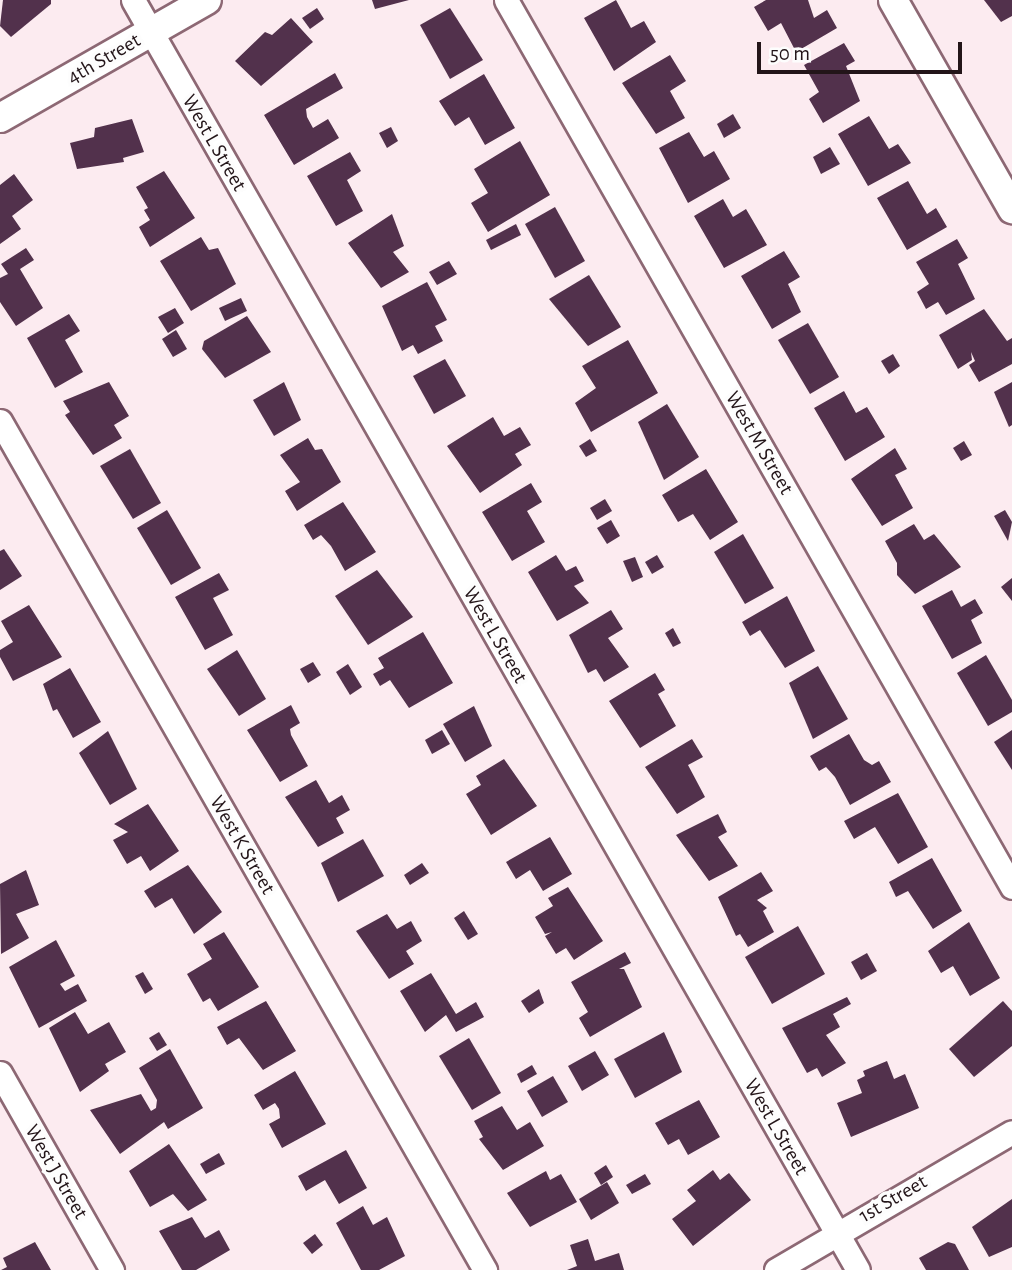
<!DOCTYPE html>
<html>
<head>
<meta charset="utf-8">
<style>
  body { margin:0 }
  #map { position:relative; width:1012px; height:1270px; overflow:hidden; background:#fcebf0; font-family:"Alegreya Sans",sans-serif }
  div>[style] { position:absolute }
  .building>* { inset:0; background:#52314c }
  .roads { filter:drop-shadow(2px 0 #8d6874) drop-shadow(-2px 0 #8d6874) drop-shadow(0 2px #8d6874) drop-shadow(0 -2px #8d6874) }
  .minor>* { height:23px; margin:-11.5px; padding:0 11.5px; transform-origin:11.5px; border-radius:11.5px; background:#fff }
  .tertiary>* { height:28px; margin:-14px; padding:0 14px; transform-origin:14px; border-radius:14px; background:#fff }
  span { translate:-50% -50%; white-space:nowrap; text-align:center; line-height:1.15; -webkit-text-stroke:7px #fdfdfd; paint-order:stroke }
  .street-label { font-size:21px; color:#231519 }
  .scale { position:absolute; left:757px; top:42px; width:205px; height:32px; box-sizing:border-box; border:4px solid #231519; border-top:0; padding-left:9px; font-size:21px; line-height:24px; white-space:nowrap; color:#231519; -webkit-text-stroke:5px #fdfdfd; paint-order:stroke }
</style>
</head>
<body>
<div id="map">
  <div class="building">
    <i style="clip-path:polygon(3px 0,51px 0,51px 4px,11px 37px,0 26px)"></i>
    <i style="clip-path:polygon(372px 0,409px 0,375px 9px)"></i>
    <i style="clip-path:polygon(616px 0,631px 28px,644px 21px,656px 42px,614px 71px,584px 18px)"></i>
    <i style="clip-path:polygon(766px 0,808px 0,814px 18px,827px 10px,837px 28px,796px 52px,781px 23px,768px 31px,754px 7px)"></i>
    <i style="clip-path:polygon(984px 0,1012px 0,1012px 16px,1001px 22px)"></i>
    <i style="clip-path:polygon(317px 8px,324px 19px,310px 29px,302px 18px)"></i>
    <i style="clip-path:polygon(450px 8px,483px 60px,450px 79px,420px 25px)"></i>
    <i style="clip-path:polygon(291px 18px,313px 42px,261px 86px,235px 61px,265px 32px,272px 35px)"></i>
    <i style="clip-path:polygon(844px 43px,855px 61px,846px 66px,860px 101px,823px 123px,809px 99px,819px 92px,804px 65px)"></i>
    <i style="clip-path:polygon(670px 55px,686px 81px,670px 91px,685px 118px,656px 134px,622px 83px)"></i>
    <i style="clip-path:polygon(335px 73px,343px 88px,306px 109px,307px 117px,313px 128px,328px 119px,339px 138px,294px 165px,264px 115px)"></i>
    <i style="clip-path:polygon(484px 74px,515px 128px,485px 145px,469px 117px,455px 126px,439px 101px)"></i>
    <i style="clip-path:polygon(733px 114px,741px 128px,724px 138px,717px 124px)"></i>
    <i style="clip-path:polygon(869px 116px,889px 149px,898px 144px,911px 163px,868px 186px,838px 134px)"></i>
    <i style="clip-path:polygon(132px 119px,144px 152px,123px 158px,124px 162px,77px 169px,70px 143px,94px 137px,95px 128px)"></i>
    <i style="clip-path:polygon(391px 127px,398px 141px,387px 148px,379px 133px)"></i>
    <i style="clip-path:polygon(689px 132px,704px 157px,714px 151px,730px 179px,688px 203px,659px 148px)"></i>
    <i style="clip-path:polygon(520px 141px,550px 195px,488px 232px,471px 203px,488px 193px,474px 169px)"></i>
    <i style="clip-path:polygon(830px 147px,840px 164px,821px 174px,813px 157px)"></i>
    <i style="clip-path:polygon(350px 152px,361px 171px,347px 180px,363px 211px,336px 226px,307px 176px)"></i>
    <i style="clip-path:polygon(164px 171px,195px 218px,150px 247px,139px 227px,150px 220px,144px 210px,148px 208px,136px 187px)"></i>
    <i style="clip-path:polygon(14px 174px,33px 200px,12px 216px,21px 229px,0 244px,0 185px)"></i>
    <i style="clip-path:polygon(908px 181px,927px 214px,936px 208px,947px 227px,907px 250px,877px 198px)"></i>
    <i style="clip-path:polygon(723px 199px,733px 217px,746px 209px,767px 245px,724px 268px,694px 216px)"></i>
    <i style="clip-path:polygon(555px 207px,585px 261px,555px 278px,525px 224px)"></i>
    <i style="clip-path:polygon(392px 214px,404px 246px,393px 252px,409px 272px,381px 288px,348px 243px)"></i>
    <i style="clip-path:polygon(516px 224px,521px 235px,491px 250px,486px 240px)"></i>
    <i style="clip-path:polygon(201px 237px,209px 250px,218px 248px,236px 284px,191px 311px,160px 261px)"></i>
    <i style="clip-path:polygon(957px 239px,968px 258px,958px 264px,975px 299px,946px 315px,938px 302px,926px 309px,917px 292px,929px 284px,916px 262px)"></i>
    <i style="clip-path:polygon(26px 248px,34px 260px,20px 269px,43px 308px,16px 326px,0 302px,0 278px,8px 274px,1px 264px)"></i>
    <i style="clip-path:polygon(784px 251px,800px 277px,788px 284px,801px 312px,772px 329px,741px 276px)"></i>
    <i style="clip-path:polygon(449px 261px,457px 274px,437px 285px,429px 272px)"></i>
    <i style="clip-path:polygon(589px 275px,621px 327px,588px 346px,549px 299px)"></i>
    <i style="clip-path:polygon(427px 282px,447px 320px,435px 326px,443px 341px,418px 354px,413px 345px,402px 351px,382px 306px)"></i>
    <i style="clip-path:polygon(241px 298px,247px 311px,225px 321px,219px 308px)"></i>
    <i style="clip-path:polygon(175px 308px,184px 323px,168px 333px,158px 317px)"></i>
    <i style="clip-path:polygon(984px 309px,1007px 341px,1012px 338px,1012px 364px,979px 382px,969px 365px,975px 361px,971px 352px,972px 360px,958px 369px,939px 335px)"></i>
    <i style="clip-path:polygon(69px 314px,80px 331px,65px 340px,83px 372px,55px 388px,27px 338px)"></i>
    <i style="clip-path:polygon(247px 316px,271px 352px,225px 378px,202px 349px,204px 341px)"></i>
    <i style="clip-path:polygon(808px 323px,839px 377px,810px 394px,778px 340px)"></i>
    <i style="clip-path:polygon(176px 330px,187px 349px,173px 357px,162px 339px)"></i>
    <i style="clip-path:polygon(628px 340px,658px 393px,591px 432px,575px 403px,596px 388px,582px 366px)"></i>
    <i style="clip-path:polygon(893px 354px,900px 366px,889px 374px,881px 361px)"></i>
    <i style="clip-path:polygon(445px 359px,466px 396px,434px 414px,413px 376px)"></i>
    <i style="clip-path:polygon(109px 382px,129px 416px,114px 425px,122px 438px,93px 455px,65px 415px,70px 412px,63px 401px)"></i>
    <i style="clip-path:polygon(284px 382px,301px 420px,274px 436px,253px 400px)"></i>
    <i style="clip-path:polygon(1012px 382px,1012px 425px,1009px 427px,994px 392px)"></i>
    <i style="clip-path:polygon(844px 391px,856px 413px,867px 407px,885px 437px,845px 461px,814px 408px)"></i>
    <i style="clip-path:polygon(667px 404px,699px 457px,664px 480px,638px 422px)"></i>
    <i style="clip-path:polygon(493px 417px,504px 436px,520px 427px,531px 445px,515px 454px,522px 465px,480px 493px,447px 446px)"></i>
    <i style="clip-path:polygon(308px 438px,315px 450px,322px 449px,341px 482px,297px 511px,285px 491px,300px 482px,280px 455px)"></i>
    <i style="clip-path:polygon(590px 439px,597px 451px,586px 457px,579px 446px)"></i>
    <i style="clip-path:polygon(964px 441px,972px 455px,961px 461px,953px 448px)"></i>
    <i style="clip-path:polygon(895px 448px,907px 469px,895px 475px,913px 508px,882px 526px,851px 479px)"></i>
    <i style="clip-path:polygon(130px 449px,161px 503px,133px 519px,100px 466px)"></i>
    <i style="clip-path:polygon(706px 469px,738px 522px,710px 540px,693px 514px,678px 522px,662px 495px)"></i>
    <i style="clip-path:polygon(531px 483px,542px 502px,527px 511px,545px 542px,512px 561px,482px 512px)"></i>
    <i style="clip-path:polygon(605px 499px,612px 511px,597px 520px,590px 508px)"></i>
    <i style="clip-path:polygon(343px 502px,376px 552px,345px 571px,331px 546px,321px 535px,313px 540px,304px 525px)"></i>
    <i style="clip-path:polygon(167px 510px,201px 568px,171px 585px,137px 528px)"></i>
    <i style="clip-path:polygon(1005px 510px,1012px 522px,1008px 541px,994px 516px)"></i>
    <i style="clip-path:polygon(611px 520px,620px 536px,607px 544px,597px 528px)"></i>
    <i style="clip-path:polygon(914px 524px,924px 540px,934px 534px,961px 567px,915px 594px,897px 575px,897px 563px,885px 541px)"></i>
    <i style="clip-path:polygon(743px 534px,774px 588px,745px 604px,714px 552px)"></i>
    <i style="clip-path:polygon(4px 549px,22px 576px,0 590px,0 551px)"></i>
    <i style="clip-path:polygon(556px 555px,566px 571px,576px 566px,584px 581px,574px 586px,589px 603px,557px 621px,528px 572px)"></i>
    <i style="clip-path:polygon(657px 555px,664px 567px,652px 574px,645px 562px)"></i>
    <i style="clip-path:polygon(635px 557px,643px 577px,632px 582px,623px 561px)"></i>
    <i style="clip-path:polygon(377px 570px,413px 617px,368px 645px,335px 596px)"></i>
    <i style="clip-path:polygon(219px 573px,229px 590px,213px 598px,233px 635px,205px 650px,175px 597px)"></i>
    <i style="clip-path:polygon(1012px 578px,1012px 601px,1001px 587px)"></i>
    <i style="clip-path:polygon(952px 590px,961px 607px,975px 599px,983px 613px,971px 620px,982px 643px,952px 659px,922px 606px)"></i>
    <i style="clip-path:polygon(787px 596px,815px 651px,785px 668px,760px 630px,750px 636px,742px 622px)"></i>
    <i style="clip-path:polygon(29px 605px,62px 657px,13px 681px,0 657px,0 650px,13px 642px,1px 621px)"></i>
    <i style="clip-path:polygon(611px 610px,623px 629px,608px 638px,629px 667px,604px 682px,596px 669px,588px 673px,569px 635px)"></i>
    <i style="clip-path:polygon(673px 628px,681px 643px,673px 647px,665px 633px)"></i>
    <i style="clip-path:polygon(423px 632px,453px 683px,409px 708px,390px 680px,380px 686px,373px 674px,384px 668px,378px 658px)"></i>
    <i style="clip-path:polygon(237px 650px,266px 699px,239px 716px,207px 669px)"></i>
    <i style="clip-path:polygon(986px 655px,1012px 700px,1012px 712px,988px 726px,957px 673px)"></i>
    <i style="clip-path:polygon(313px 662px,321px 675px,308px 683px,300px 669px)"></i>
    <i style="clip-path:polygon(348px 664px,362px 687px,350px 695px,336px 672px)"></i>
    <i style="clip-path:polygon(818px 666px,848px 719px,813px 739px,789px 683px)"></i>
    <i style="clip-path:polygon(70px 668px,101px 722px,73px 738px,57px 709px,53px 711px,43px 684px)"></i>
    <i style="clip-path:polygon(655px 673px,665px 690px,658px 694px,676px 726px,640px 748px,609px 701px)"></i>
    <i style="clip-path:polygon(291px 705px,300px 723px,290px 729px,291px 735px,308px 766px,280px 782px,247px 730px)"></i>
    <i style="clip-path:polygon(474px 706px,492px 746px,465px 762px,443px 724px)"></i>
    <i style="clip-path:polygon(442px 730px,450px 744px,432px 754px,425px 740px)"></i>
    <i style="clip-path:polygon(1012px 730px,1012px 770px,994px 742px)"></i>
    <i style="clip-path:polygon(108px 731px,137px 789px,110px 805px,79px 753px)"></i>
    <i style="clip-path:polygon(849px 734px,864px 760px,872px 765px,879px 761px,891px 782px,850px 805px,835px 777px,826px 767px,819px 771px,810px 756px)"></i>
    <i style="clip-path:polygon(692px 739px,703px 757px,688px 765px,705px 797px,677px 814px,645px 767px)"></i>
    <i style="clip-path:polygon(504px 759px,537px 806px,491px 835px,466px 794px,481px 785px,476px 776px)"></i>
    <i style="clip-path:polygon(316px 780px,329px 803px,342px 795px,350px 810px,336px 818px,344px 833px,318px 847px,285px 797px)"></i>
    <i style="clip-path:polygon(898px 793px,928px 847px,898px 864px,875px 827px,854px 839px,844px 821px)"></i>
    <i style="clip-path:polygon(148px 804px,179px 851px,150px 871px,141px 856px,127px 864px,113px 840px,128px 832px,114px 824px)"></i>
    <i style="clip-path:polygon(718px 814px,727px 832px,718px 837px,738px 866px,709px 881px,676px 835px)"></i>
    <i style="clip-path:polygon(550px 837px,572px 874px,543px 891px,530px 870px,516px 879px,506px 862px)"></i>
    <i style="clip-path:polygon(363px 839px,384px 876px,338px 902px,321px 863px)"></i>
    <i style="clip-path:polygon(932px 858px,962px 911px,933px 929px,908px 891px,896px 897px,889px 882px)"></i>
    <i style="clip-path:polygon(422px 863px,429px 873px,410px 885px,404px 875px)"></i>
    <i style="clip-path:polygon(188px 865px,222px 912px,194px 934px,172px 898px,155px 908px,144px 891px)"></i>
    <i style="clip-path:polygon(26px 870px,39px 905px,16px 914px,29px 938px,1px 954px,0 884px)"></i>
    <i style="clip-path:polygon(761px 872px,773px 891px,757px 900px,767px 908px,763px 911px,774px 932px,748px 947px,740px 934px,736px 936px,718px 897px)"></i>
    <i style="clip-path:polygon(568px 887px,603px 941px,574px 960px,566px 948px,556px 954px,545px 936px,552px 932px,545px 934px,535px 917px,553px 906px,548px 898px)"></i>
    <i style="clip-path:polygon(464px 911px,478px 934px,468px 940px,454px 918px)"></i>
    <i style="clip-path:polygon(387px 914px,397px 929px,411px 921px,422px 941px,406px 951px,414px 964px,389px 979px,356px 931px)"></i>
    <i style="clip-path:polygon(969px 922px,1000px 978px,970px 996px,953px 966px,941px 973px,928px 951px)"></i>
    <i style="clip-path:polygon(798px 926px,825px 974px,772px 1004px,745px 957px)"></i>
    <i style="clip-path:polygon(224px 932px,259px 987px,218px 1011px,210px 998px,203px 1002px,187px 974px,212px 959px,203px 944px)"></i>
    <i style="clip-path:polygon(56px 940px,75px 976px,60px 984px,65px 991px,78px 984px,87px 1001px,39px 1028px,9px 967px)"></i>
    <i style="clip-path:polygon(625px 952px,631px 963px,619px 969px,624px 969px,642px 1007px,590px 1037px,579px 1018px,588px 1012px,571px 982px)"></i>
    <i style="clip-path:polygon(867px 953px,877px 971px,861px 980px,851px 962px)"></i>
    <i style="clip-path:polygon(143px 972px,153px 989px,145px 994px,135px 976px)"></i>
    <i style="clip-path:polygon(431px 973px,456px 1014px,476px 1002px,484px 1017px,456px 1032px,446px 1015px,425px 1032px,400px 991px)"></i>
    <i style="clip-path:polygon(539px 989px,544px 1003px,529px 1013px,521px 1001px)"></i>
    <i style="clip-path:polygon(847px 997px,851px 1004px,833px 1014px,840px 1027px,826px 1035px,846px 1063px,822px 1077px,817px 1068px,807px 1073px,782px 1028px)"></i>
    <i style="clip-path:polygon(266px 1001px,296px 1051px,263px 1070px,239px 1038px,227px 1045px,217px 1027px)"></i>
    <i style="clip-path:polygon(1003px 1001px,1012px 1011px,1012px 1046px,974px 1077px,949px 1049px)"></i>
    <i style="clip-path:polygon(75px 1012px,88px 1034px,109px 1022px,126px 1052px,105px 1064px,109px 1071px,80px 1092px,49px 1028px)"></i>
    <i style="clip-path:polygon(159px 1032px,167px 1045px,157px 1051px,149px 1038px)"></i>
    <i style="clip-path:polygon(664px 1032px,682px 1072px,635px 1098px,614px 1059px)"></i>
    <i style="clip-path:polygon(469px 1038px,501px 1093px,472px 1110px,439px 1056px)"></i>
    <i style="clip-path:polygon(170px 1049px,203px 1108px,168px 1129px,164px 1122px,120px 1154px,90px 1110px,141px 1094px,151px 1111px,156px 1108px,157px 1100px,139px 1068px)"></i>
    <i style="clip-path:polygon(595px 1051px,609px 1075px,582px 1091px,568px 1066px)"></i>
    <i style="clip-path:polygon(887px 1061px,894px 1079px,905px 1074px,919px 1108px,851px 1137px,837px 1103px,862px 1093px,857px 1080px,865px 1076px,863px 1071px)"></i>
    <i style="clip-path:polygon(532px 1065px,537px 1074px,521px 1083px,517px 1074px)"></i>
    <i style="clip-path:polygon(295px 1071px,326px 1124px,282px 1148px,269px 1124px,280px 1118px,279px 1109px,275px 1103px,263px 1110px,254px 1095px)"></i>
    <i style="clip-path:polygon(553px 1076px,568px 1102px,542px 1117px,527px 1091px)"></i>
    <i style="clip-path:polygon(699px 1100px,720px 1137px,688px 1155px,679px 1139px,668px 1145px,655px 1123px)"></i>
    <i style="clip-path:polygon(502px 1106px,517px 1130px,530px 1122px,544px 1146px,503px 1170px,479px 1139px,483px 1137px,474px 1121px)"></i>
    <i style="clip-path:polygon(169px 1144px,207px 1200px,188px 1211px,173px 1194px,150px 1207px,129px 1171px)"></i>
    <i style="clip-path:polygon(346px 1150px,367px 1188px,339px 1204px,325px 1180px,306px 1191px,298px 1176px)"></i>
    <i style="clip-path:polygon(219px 1153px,225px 1164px,206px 1174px,200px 1164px)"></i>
    <i style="clip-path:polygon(606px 1165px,613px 1177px,601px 1185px,594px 1173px)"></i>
    <i style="clip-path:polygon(713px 1170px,720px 1180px,729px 1173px,751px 1200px,693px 1246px,672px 1219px,696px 1201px,687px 1190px)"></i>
    <i style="clip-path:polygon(546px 1171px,550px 1180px,561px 1174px,577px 1202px,530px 1227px,507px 1193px)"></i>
    <i style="clip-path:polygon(645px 1174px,651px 1184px,632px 1194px,626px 1185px)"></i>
    <i style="clip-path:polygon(607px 1182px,619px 1203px,591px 1220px,579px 1199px)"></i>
    <i style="clip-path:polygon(1012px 1199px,1012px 1247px,989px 1257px,972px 1227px)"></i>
    <i style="clip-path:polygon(363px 1206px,373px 1225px,387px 1217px,405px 1256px,379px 1270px,361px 1270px,336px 1223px)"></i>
    <i style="clip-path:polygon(192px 1217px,205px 1238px,219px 1230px,230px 1250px,196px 1270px,182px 1270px,159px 1231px)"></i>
    <i style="clip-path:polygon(315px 1234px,323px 1245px,312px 1254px,303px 1243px)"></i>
    <i style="clip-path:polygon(588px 1239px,595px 1261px,619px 1253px,624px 1270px,567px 1270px,577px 1266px,570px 1245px)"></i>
    <i style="clip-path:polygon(35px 1242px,51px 1270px,1px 1270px,7px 1267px,3px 1258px)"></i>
    <i style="clip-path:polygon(948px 1242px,955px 1244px,969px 1270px,926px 1270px,919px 1258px)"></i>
  </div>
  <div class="roads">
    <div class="minor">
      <i style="left:133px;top:0;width:1462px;rotate:60.28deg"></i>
      <i style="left:506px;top:0;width:1021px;rotate:60.3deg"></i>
      <i style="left:0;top:421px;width:978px;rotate:60.26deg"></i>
      <i style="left:0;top:1073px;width:227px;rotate:60.4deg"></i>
      <i style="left:776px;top:1270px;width:273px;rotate:-30.3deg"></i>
    </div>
    <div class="tertiary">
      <i style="left:893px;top:0;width:241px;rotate:60.3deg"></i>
      <i style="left:0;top:118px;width:238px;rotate:-29.7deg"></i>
    </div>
  </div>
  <div class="street-label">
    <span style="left:104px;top:59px;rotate:-30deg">4th Street</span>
    <span style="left:214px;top:143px;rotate:60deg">West L Street</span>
    <span style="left:759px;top:443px;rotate:60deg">West M Street</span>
    <span style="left:495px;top:635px;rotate:60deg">West L Street</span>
    <span style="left:242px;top:845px;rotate:60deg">West K Street</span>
    <span style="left:776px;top:1127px;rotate:60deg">West L Street</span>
    <span style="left:56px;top:1172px;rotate:60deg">West J Street</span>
    <span style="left:893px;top:1199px;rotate:-30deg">1st Street</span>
  </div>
  <div class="scale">50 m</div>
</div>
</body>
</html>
